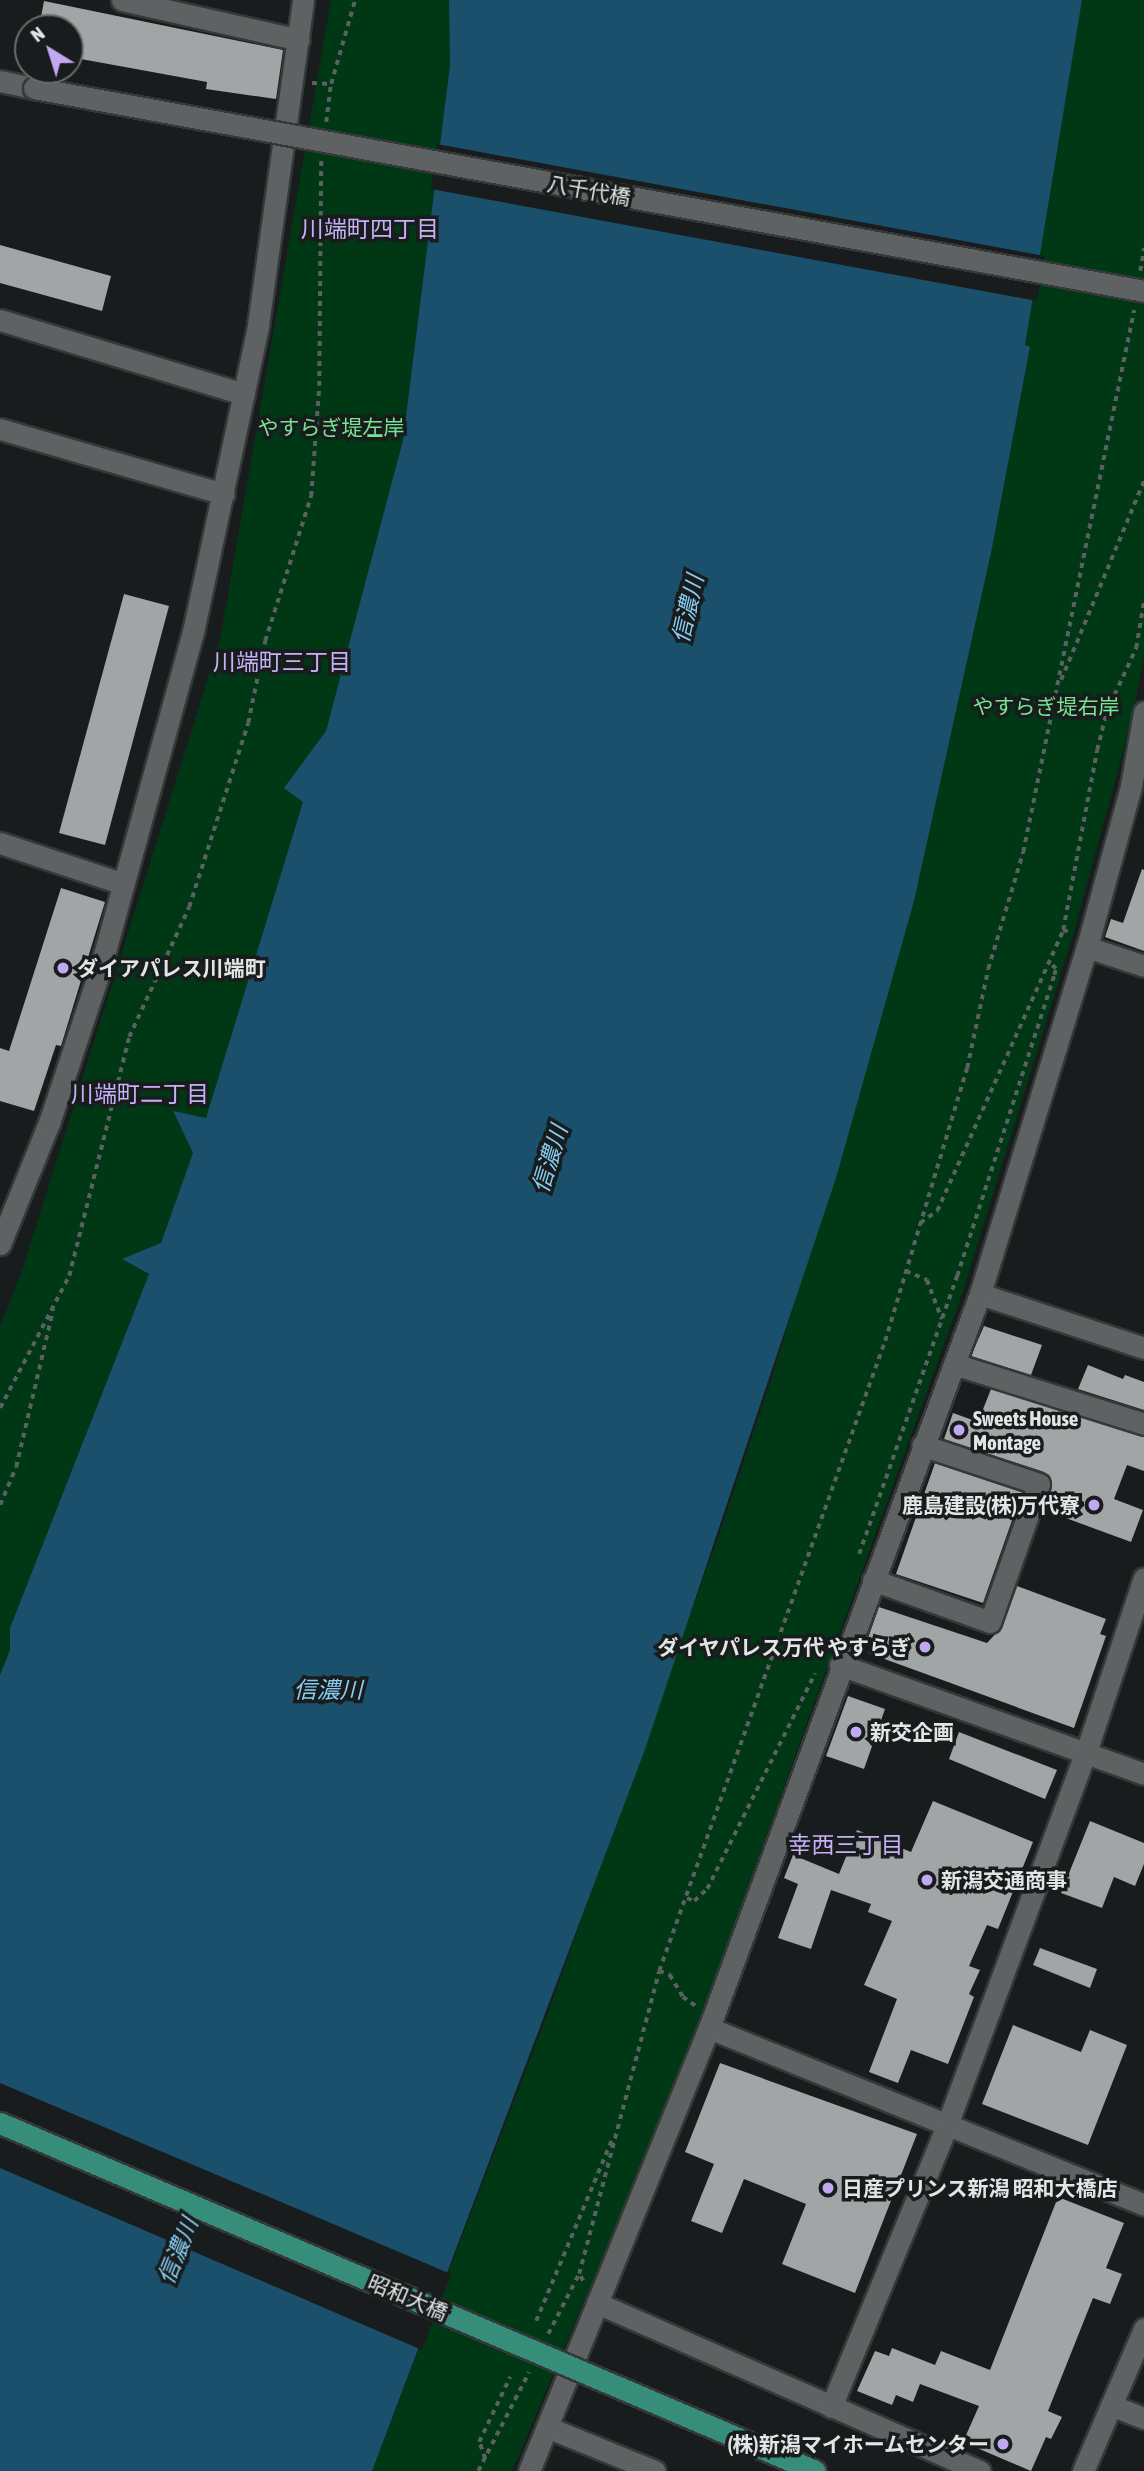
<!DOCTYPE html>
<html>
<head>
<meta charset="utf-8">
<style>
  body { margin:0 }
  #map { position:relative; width:1144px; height:2471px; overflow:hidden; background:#191c1c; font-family:"Asap Condensed","Noto Sans JP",sans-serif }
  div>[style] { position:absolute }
  .green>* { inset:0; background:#003815 }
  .water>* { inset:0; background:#1b506c }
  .pier>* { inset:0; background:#191c1c }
  .building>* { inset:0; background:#a1a5a6 }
  .path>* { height:3.5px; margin-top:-1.75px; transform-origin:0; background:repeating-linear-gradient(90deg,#5d6060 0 5px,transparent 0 10px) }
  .roads { filter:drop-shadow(2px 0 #353838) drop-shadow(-2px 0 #353838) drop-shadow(0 2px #353838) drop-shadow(0 -2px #353838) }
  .minor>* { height:21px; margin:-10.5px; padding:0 10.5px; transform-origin:10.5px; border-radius:10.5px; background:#5e6262 }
  .bridges { filter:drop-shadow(2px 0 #353838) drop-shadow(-2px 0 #353838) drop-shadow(0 2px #353838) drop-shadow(0 -2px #353838) }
  .minor-bridge>* { height:21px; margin:-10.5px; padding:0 10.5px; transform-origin:10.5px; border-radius:10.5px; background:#5e6262 }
  .major-bridge>* { height:21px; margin:-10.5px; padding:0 10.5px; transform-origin:10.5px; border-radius:10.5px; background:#368e7a }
  .dots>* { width:19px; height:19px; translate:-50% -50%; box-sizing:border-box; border:4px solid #191c1c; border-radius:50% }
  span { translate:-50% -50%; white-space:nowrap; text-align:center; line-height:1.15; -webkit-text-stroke:7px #191c1c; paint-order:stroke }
  .street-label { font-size:21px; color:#e2e5e5 }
  .park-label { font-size:21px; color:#77e393 }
  .poi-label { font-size:21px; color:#e2e5e5; font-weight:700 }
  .left { translate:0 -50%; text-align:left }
  .right { translate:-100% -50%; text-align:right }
  .neighbourhood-label { font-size:23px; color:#c6b0f6 }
  .water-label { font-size:23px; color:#87cdf5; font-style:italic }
  .north { position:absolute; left:14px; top:14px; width:70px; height:70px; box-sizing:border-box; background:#191c1c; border:2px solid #696c6c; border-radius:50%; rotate:322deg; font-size:19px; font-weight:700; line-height:28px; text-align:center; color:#e2e5e5 }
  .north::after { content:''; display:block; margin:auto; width:24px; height:32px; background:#c1a8f3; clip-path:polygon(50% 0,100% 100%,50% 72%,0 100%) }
</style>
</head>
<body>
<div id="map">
  <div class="green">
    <i style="clip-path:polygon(331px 0,449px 0,450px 65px,403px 440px,326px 731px,285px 788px,303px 802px,206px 1119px,173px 1111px,193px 1153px,161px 1243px,123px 1260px,149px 1274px,10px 1628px,10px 1650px,0 1675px,0 1327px,22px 1271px,220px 640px)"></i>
    <i style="clip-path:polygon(1082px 0,1144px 0,1144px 656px,1132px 719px,1074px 931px,962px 1294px,741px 1906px,708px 2010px,601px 2273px,584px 2301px,512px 2471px,372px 2471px,549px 2010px,718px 1537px,774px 1371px,914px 901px,992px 548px,1030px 347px,1024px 346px)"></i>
  </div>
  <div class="water">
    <i style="clip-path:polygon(449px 0,1082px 0,1025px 345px,1030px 347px,992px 548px,914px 901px,836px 1178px,644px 1752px,372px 2471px,0 2471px,0 1675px,10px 1650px,10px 1628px,149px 1274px,122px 1259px,161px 1243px,193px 1153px,173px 1111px,206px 1118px,303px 802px,284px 788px,326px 731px,403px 440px,450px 65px)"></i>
  </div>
  <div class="pier">
    <i style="clip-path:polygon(437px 144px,1045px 256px,1037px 301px,431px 189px)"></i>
    <i style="clip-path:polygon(0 2083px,451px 2274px,422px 2350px,0 2168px)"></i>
  </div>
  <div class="building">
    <i style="clip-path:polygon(44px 1px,283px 50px,276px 99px,206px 89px,207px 82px,70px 57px,70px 28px,39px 28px)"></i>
    <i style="clip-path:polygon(0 245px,111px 276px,102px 311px,0 283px)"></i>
    <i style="clip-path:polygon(124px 594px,169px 606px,105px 845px,59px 833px)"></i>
    <i style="clip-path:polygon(1142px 869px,1144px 870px,1144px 951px,1105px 937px,1111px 919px,1123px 923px)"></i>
    <i style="clip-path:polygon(61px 888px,105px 902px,61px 1046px,56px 1045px,34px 1111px,0 1101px,0 1048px,9px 1051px)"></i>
    <i style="clip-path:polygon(984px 1326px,1042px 1345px,1031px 1375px,971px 1356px)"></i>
    <i style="clip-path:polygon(1088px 1365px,1123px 1379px,1125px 1375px,1144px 1382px,1144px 1410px,1078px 1389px)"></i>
    <i style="clip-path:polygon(991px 1389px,1144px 1437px,1144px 1471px,1127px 1465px,1114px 1499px,1143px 1510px,1131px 1542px,1044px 1510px,1052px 1482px,1044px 1472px,944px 1439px,953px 1413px,978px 1422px)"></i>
    <i style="clip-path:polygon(935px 1463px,1022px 1492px,983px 1603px,896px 1574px)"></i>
    <i style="clip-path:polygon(1017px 1586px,1106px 1619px,1100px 1634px,1106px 1636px,1074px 1728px,868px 1653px,873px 1640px,868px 1638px,879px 1607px,987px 1643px,1002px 1627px)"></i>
    <i style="clip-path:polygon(848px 1696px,885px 1709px,864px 1769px,826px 1756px)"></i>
    <i style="clip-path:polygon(959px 1732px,1057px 1770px,1045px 1799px,949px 1759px)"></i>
    <i style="clip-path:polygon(933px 1801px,1033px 1842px,998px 1929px,987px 1925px,969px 1966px,980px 1970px,969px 1994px,974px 1997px,948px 2064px,911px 2050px,898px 2083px,869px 2072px,897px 1999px,864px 1985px,892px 1921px,868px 1912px,871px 1904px,831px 1890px,811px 1949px,778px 1938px,798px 1884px,784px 1878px,793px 1855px,839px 1874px,857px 1830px,911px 1852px)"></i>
    <i style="clip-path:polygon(1090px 1821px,1144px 1843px,1144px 1864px,1135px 1886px,1114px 1877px,1102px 1908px,1061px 1893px)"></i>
    <i style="clip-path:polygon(1040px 1948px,1097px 1969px,1090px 1988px,1033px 1965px)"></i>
    <i style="clip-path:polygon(1013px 2025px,1081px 2052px,1090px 2030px,1127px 2045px,1088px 2145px,982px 2104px)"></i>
    <i style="clip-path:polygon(720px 2063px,917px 2134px,855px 2293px,782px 2264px,806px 2204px,744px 2179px,722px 2233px,691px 2221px,714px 2164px,685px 2152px)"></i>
    <i style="clip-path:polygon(1058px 2197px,1124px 2223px,1106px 2268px,1122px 2274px,1110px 2304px,1093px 2298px,1048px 2411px,1062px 2417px,1051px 2439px,1046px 2437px,1031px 2471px,963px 2442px,979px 2406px,920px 2384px,913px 2402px,896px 2395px,892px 2405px,857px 2391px,875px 2351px,889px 2356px,892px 2348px,935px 2365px,941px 2351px,990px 2370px)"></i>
  </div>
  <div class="path">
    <i style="left:312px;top:83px;width:19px;rotate:3deg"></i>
    <i style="left:326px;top:122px;width:38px;rotate:-83deg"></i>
    <i style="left:331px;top:84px;width:87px;rotate:-74.1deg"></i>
    <i style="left:1140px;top:271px;width:23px;rotate:-80deg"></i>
    <i style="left:1061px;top:680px;width:216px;rotate:-67.4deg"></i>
    <i style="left:1063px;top:930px;width:183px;rotate:-79.3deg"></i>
    <i style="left:1097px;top:750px;width:38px;rotate:-76deg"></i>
    <i style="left:1106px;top:713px;width:72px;rotate:-65.2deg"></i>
    <i style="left:1136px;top:648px;width:49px;rotate:-80.5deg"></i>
    <i style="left:920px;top:1223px;width:21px;rotate:-35deg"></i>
    <i style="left:937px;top:1211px;width:308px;rotate:-65.8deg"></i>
    <i style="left:1063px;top:930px;width:7px;rotate:16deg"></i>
    <i style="left:906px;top:1271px;width:23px;rotate:23deg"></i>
    <i style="left:927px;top:1280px;width:42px;rotate:69deg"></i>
    <i style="left:0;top:1408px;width:149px;rotate:-62.4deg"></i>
    <i style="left:69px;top:1276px;width:246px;rotate:-75.9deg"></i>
    <i style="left:129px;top:1037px;width:143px;rotate:-65.2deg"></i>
    <i style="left:189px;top:907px;width:193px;rotate:-72.2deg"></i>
    <i style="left:248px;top:723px;width:84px;rotate:-78.3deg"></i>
    <i style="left:265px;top:641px;width:152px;rotate:-72.4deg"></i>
    <i style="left:311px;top:496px;width:110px;rotate:-85.8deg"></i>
    <i style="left:319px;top:386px;width:225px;rotate:-89.5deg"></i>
    <i style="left:0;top:1505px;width:41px;rotate:-67.2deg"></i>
    <i style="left:16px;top:1467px;width:162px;rotate:-76.8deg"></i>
    <i style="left:859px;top:1554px;width:295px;rotate:-70.6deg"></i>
    <i style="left:957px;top:1276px;width:316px;rotate:-72.1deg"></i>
    <i style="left:1054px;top:975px;width:6px;rotate:-72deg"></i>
    <i style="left:1056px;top:969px;width:9px;rotate:-139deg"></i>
    <i style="left:687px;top:1898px;width:8px;rotate:23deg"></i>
    <i style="left:694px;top:1901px;width:18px;rotate:-43deg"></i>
    <i style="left:707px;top:1889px;width:241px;rotate:-63.4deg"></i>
    <i style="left:659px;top:1971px;width:12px;rotate:20deg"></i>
    <i style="left:670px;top:1975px;width:26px;rotate:59deg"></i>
    <i style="left:683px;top:1997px;width:16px;rotate:35deg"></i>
    <i style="left:583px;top:2281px;width:8px;rotate:-120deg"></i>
    <i style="left:579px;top:2274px;width:313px;rotate:-75.2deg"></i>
    <i style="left:659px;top:1971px;width:669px;rotate:-70.27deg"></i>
    <i style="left:885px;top:1341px;width:285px;rotate:-73.3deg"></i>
    <i style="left:967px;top:1068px;width:101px;rotate:-78deg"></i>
    <i style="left:988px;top:969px;width:122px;rotate:-73.3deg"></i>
    <i style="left:1023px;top:852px;width:553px;rotate:-78.43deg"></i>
    <i style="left:536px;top:2321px;width:197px;rotate:-67.3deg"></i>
    <i style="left:548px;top:2334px;width:68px;rotate:-62.7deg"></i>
    <i style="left:485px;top:2459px;width:18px;rotate:-109deg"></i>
    <i style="left:479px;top:2442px;width:72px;rotate:-64.5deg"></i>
    <i style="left:478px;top:2471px;width:111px;rotate:-62.7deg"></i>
  </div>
  <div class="roads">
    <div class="minor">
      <i style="left:122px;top:0;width:181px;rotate:12.7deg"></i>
      <i style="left:0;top:81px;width:35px;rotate:12deg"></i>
      <i style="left:0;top:320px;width:255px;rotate:16.9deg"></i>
      <i style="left:0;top:429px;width:233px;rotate:16.2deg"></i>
      <i style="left:0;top:843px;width:127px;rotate:18.3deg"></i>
      <i style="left:1087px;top:947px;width:60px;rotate:18.4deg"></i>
      <i style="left:0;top:1244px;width:131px;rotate:-68deg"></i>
      <i style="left:49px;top:1123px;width:158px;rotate:-71.6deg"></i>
      <i style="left:99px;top:973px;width:354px;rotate:-74.6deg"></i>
      <i style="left:193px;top:632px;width:314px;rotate:-78deg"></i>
      <i style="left:258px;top:325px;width:328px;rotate:-82.1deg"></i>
      <i style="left:980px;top:1294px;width:173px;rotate:18.2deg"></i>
      <i style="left:954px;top:1364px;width:199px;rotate:17.5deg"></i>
      <i style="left:873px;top:1580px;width:124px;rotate:19.7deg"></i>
      <i style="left:990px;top:1622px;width:146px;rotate:-70.5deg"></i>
      <i style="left:1039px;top:1484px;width:123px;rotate:-161.6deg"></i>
      <i style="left:840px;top:1665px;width:323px;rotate:19.7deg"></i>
      <i style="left:709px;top:2028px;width:470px;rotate:22.1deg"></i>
      <i style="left:597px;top:2303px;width:418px;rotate:23.7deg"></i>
      <i style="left:1111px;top:2405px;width:35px;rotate:22deg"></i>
      <i style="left:831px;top:2407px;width:305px;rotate:-67.6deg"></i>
      <i style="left:947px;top:2125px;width:398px;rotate:-69.6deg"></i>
      <i style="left:1086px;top:1752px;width:183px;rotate:-71.6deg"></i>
      <i style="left:549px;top:2428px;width:114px;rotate:22.1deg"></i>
      <i style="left:529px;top:2471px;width:478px;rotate:-67.9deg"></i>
      <i style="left:709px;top:2028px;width:782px;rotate:-69.74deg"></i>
      <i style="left:980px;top:1294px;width:363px;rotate:-72.9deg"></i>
      <i style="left:1087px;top:947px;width:167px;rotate:-74.7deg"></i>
      <i style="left:1131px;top:786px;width:75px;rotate:-80deg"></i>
      <i style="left:1083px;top:2471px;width:155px;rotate:-66.8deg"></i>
    </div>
  </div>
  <div class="bridges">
    <div class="minor-bridge">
      <i style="left:34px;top:88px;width:1128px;rotate:10.36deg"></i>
    </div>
    <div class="major-bridge">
      <i style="left:0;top:2123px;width:886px;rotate:23.12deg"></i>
    </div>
  </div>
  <div class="dots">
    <i style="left:63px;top:968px;background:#c1a8f3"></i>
    <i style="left:959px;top:1430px;background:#c1a8f3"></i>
    <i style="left:1094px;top:1505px;background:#c1a8f3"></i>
    <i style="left:925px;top:1647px;background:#c1a8f3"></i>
    <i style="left:856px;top:1732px;background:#c1a8f3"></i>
    <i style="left:927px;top:1880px;background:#c1a8f3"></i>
    <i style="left:828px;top:2188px;background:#c1a8f3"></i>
    <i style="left:1003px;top:2444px;background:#c1a8f3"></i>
  </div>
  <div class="street-label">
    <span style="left:589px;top:190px;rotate:10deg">八千代橋</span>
    <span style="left:408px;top:2297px;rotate:23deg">昭和大橋</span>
  </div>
  <div class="park-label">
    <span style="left:331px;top:427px">やすらぎ堤左岸</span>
    <span style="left:1046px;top:706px">やすらぎ堤右岸</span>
  </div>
  <div class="poi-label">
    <span class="left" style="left:77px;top:968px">ダイアパレス川端町</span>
    <span class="left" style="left:973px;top:1430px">Sweets House<br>Montage</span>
    <span class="right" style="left:1080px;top:1505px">鹿島建設(株)万代寮</span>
    <span class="right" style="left:911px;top:1647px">ダイヤパレス万代 やすらぎ</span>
    <span class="left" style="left:870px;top:1732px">新交企画</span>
    <span class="left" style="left:941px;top:1880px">新潟交通商事</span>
    <span class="left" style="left:842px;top:2188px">日産プリンス新潟 昭和大橋店</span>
    <span class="right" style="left:989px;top:2444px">(株)新潟マイホームセンター</span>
  </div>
  <div class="neighbourhood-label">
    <span style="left:370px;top:229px">川端町四丁目</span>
    <span style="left:282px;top:662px">川端町三丁目</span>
    <span style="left:140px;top:1094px">川端町二丁目</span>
    <span style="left:846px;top:1845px">幸西三丁目</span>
  </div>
  <div class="water-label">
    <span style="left:688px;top:609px;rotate:-77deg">信濃川</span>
    <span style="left:550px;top:1159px;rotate:-73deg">信濃川</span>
    <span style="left:328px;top:1690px">信濃川</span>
    <span style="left:178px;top:2251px;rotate:-68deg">信濃川</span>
  </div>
  <div class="north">N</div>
</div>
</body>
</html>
